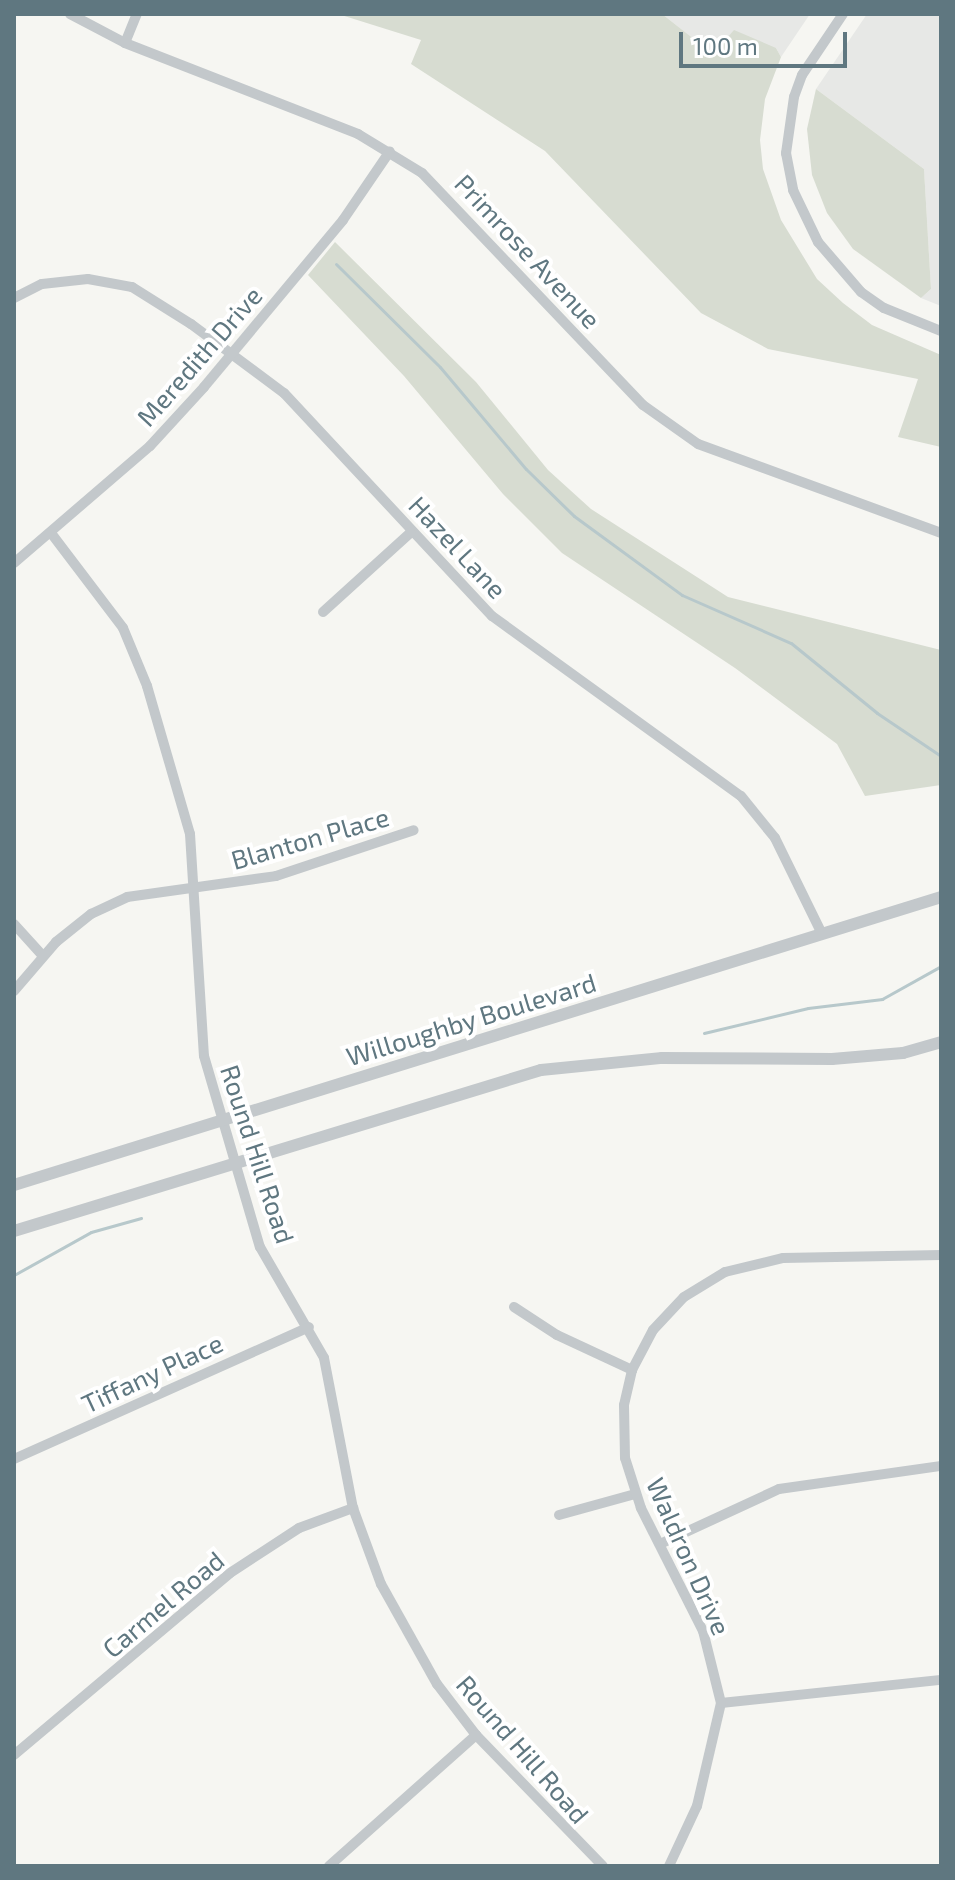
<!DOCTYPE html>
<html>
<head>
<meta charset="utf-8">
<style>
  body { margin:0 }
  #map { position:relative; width:955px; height:1880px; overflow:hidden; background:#f6f6f2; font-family:"Exo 2",sans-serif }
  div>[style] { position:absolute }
  .built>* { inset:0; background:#e7e8e6 }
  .green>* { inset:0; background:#d7dcd1 }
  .stream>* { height:3px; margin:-1.5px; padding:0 1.5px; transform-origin:1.5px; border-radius:1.5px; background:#b7c8cb }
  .minor>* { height:10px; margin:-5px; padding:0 5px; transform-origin:5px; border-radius:5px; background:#c3c8cb }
  .tertiary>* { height:12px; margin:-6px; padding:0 6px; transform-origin:6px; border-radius:6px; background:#c3c8cb }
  span { translate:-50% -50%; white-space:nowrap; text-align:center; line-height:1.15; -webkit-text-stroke:8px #fff; paint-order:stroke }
  .street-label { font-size:26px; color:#5f7780 }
  .frame { position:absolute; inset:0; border:16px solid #5f7780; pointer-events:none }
  .scale { position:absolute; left:679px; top:32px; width:168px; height:36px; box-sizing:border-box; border:4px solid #5f7780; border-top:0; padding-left:10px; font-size:24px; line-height:28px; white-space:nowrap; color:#5f7780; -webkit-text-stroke:6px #fff; paint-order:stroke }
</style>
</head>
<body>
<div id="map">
  <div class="built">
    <i style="clip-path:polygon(662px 14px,810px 14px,781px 57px,776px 48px,714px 55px)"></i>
    <i style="clip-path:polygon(867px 14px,941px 14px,941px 306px,921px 298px,931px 289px,924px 169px,816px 89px)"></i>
  </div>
  <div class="green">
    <i style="clip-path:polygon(338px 14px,662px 14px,713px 54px,734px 30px,776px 48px,781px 57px,765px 99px,760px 140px,763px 169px,781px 220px,817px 279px,843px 303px,872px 325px,941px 355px,941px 447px,898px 437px,918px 379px,768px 349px,701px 313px,545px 151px,411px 64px,421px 40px)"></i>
    <i style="clip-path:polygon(816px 89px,924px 169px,931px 289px,921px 298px,853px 249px,827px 213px,812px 175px,807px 129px)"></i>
    <i style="clip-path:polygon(335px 242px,476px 382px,548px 470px,591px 509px,728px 597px,941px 650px,941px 785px,865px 796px,837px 744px,735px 668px,562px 553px,503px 494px,404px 376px,308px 275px)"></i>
  </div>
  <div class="stream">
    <i style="left:336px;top:264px;width:146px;rotate:44.7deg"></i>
    <i style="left:440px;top:367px;width:133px;rotate:49.9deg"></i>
    <i style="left:526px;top:469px;width:67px;rotate:44.4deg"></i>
    <i style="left:574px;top:516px;width:134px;rotate:36.2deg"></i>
    <i style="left:682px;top:595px;width:119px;rotate:23.8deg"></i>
    <i style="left:791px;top:643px;width:111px;rotate:39.1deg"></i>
    <i style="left:877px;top:713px;width:77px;rotate:33.9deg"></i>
    <i style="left:704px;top:1033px;width:107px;rotate:-13.5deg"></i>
    <i style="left:808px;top:1008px;width:75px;rotate:-6.9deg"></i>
    <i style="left:882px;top:999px;width:68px;rotate:-29.2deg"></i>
    <i style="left:14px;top:1275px;width:88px;rotate:-29.2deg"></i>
    <i style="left:91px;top:1232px;width:52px;rotate:-15.6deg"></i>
  </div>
  <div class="minor">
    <i style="left:70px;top:14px;width:62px;rotate:27.8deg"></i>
    <i style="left:125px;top:43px;width:250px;rotate:21.3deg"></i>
    <i style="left:358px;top:134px;width:75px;rotate:31.4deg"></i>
    <i style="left:422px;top:173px;width:320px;rotate:46.4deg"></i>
    <i style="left:643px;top:405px;width:67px;rotate:35.3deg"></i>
    <i style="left:698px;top:444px;width:259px;rotate:20.1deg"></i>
    <i style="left:843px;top:14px;width:73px;rotate:123.9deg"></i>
    <i style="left:802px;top:75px;width:23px;rotate:110deg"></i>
    <i style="left:794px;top:97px;width:57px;rotate:98.1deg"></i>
    <i style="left:786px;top:153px;width:38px;rotate:79deg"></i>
    <i style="left:793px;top:190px;width:58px;rotate:64.3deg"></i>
    <i style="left:818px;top:242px;width:66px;rotate:49.3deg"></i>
    <i style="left:861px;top:292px;width:28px;rotate:35deg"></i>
    <i style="left:884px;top:308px;width:61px;rotate:22deg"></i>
    <i style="left:125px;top:43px;width:31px;rotate:-68deg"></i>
    <i style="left:14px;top:298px;width:31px;rotate:-27deg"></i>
    <i style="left:42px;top:284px;width:46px;rotate:-6.2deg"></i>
    <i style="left:88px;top:279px;width:45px;rotate:10.3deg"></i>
    <i style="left:132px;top:287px;width:70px;rotate:32.1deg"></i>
    <i style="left:191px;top:324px;width:116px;rotate:36.6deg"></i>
    <i style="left:284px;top:393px;width:305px;rotate:47deg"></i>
    <i style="left:492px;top:616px;width:307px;rotate:35.9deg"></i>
    <i style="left:741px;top:796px;width:54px;rotate:51deg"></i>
    <i style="left:775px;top:838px;width:105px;rotate:63.9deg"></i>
    <i style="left:51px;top:533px;width:119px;rotate:52.8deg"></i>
    <i style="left:123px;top:628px;width:63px;rotate:67.5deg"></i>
    <i style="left:147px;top:686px;width:154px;rotate:73.8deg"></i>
    <i style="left:190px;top:834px;width:222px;rotate:86.4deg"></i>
    <i style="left:204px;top:1056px;width:199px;rotate:73.7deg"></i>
    <i style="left:260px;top:1247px;width:128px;rotate:60deg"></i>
    <i style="left:324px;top:1358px;width:153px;rotate:79.1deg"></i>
    <i style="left:353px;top:1508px;width:81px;rotate:69.8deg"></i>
    <i style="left:381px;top:1584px;width:115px;rotate:60.8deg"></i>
    <i style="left:437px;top:1684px;width:64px;rotate:52.6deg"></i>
    <i style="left:476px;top:1735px;width:182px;rotate:45.9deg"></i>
    <i style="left:14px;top:563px;width:179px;rotate:-40.7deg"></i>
    <i style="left:150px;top:446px;width:80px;rotate:-47.5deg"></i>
    <i style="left:204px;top:387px;width:217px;rotate:-50.2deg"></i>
    <i style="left:343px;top:220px;width:83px;rotate:-55.7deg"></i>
    <i style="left:323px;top:612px;width:118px;rotate:-42.2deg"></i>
    <i style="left:14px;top:924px;width:42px;rotate:47.9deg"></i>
    <i style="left:14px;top:991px;width:65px;rotate:-49.4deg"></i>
    <i style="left:56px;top:942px;width:45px;rotate:-38.7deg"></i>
    <i style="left:91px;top:914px;width:40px;rotate:-25deg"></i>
    <i style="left:127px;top:897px;width:150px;rotate:-8deg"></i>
    <i style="left:276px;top:876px;width:145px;rotate:-18.4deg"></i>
    <i style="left:514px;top:1307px;width:51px;rotate:33.1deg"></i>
    <i style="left:557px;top:1335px;width:83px;rotate:25deg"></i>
    <i style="left:14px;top:1459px;width:323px;rotate:-24.1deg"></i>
    <i style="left:559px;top:1515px;width:79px;rotate:-15.4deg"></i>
    <i style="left:660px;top:1544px;width:131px;rotate:-24.8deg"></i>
    <i style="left:779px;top:1489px;width:164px;rotate:-8.1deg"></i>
    <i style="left:721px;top:1703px;width:221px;rotate:-6deg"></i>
    <i style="left:14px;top:1755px;width:282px;rotate:-40.1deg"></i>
    <i style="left:230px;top:1573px;width:82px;rotate:-33.1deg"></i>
    <i style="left:299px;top:1528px;width:58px;rotate:-20.3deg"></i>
    <i style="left:329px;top:1866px;width:197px;rotate:-41.7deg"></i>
    <i style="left:669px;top:1866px;width:66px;rotate:-65deg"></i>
    <i style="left:697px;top:1806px;width:106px;rotate:-76.9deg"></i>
    <i style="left:721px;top:1703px;width:74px;rotate:-104deg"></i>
    <i style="left:703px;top:1631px;width:138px;rotate:-116.8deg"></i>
    <i style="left:641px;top:1508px;width:52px;rotate:-107.7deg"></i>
    <i style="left:625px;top:1458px;width:53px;rotate:-91.1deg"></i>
    <i style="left:624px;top:1405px;width:36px;rotate:-77deg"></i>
    <i style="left:632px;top:1370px;width:45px;rotate:-62.3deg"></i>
    <i style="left:653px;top:1330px;width:45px;rotate:-46.8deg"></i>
    <i style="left:684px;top:1297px;width:48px;rotate:-31.4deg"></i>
    <i style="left:725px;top:1272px;width:60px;rotate:-13.6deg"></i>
    <i style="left:783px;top:1258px;width:158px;rotate:-1.1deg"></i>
  </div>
  <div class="tertiary">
    <i style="left:14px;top:1185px;width:971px;rotate:-17.26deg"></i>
    <i style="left:14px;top:1231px;width:551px;rotate:-16.99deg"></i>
    <i style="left:541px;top:1070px;width:122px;rotate:-5.7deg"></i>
    <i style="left:662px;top:1058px;width:170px;rotate:0.3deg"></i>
    <i style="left:832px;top:1059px;width:71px;rotate:-4.8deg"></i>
    <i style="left:903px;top:1053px;width:40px;rotate:-16deg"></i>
  </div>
  <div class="street-label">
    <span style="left:528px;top:251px;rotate:47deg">Primrose Avenue</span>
    <span style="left:199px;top:356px;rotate:-49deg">Meredith Drive</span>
    <span style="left:458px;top:547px;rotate:47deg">Hazel Lane</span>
    <span style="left:310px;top:838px;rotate:-16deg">Blanton Place</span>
    <span style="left:471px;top:1019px;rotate:-17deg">Willoughby Boulevard</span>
    <span style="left:258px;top:1154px;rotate:72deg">Round Hill Road</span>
    <span style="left:152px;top:1373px;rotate:-25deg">Tiffany Place</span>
    <span style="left:689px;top:1556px;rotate:66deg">Waldron Drive</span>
    <span style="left:163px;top:1604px;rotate:-40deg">Carmel Road</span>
    <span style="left:523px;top:1749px;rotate:49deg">Round Hill Road</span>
  </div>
  <div class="frame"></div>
  <div class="scale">100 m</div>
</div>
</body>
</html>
